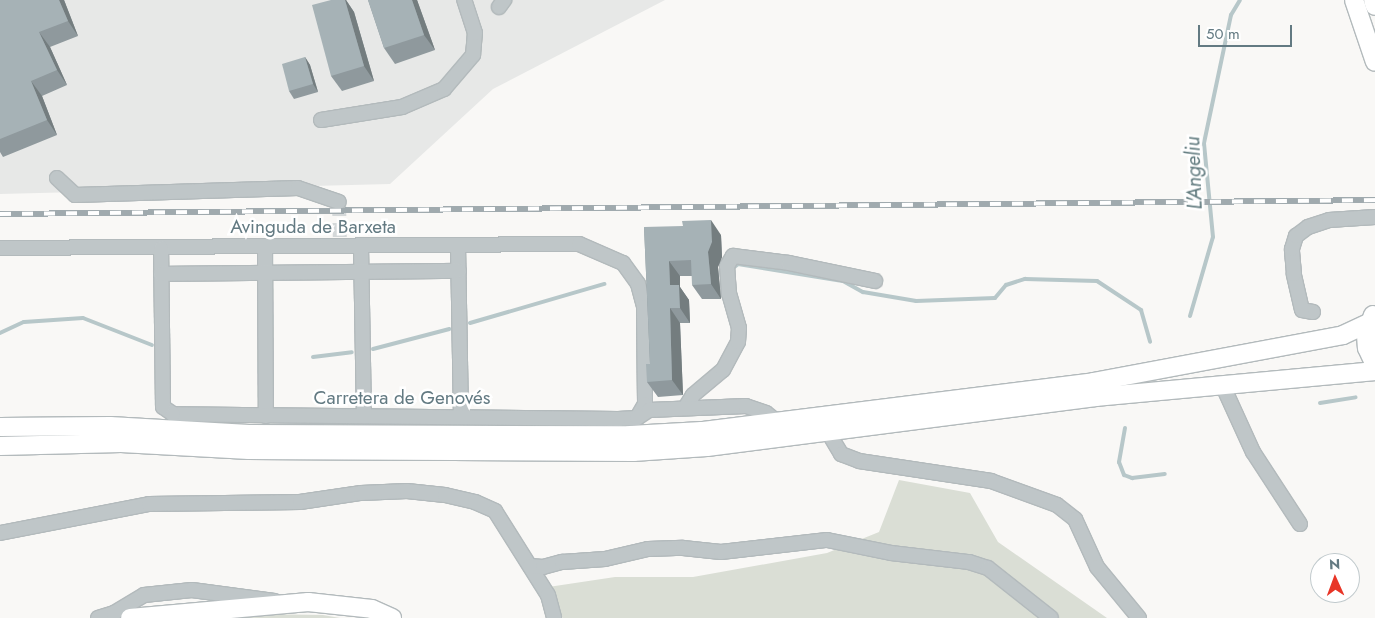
<!DOCTYPE html>
<html>
<head>
<meta charset="utf-8">
<style>
  body { margin:0 }
  #map { position:relative; width:1375px; height:618px; overflow:hidden; background:#f9f8f6; font-family:Jost,sans-serif }
  div>[style] { position:absolute }
  .built>* { inset:0; background:#e7e8e7 }
  .green>* { inset:0; background:#daded5 }
  .stream>* { height:4px; margin:-2px; padding:0 2px; transform-origin:2px; border-radius:2px; background:#b7c7c9 }
  .minor-tunnel>* { height:14px; margin-top:-7px; transform-origin:0; background:repeating-linear-gradient(90deg,#d4d8d9 0 14px,transparent 0 21px) }
  .roads { filter:drop-shadow(1px 0 #b3babc) drop-shadow(-1px 0 #b3babc) drop-shadow(0 1px #b3babc) drop-shadow(0 -1px #b3babc) }
  .minor>* { height:14px; margin:-7px; padding:0 7px; transform-origin:7px; border-radius:7px; background:#bfc6c8 }
  .major>* { height:18px; margin:-9px; padding:0 9px; transform-origin:9px; border-radius:9px; background:#fff }
  .rail>* { height:5.5px; margin-top:-2.75px; transform-origin:0; background:repeating-linear-gradient(90deg,#fff 0 11px,#a0aaae 0 22px); box-sizing:border-box; border-block:1px solid #a0aaae }
  .wall>* { inset:0; background:#8f999d }
  .shaded-wall>* { inset:0; background:#747d7f }
  .building>* { inset:0; background:#a6b2b6 }
  span { translate:-50% -50%; white-space:nowrap; text-align:center; line-height:1.15; -webkit-text-stroke:5px #fff; paint-order:stroke }
  .street-label { font-size:19px; color:#637a82 }
  .water-label { font-size:20px; color:#5e787c; font-style:italic }
  .north { position:absolute; left:1310px; top:553px; width:50px; height:50px; box-sizing:border-box; background:#fff; border:1px solid #c1cacd; border-radius:50%; rotate:358deg; font-size:14px; font-weight:700; line-height:20px; text-align:center; color:#637a82 }
  .north::after { content:''; display:block; margin:auto; width:18px; height:22px; background:#e83527; clip-path:polygon(50% 0,100% 100%,50% 72%,0 100%) }
  .scale { position:absolute; left:1198px; top:25px; width:94px; height:22px; box-sizing:border-box; border:2px solid #637a82; border-top:0; padding-left:6px; font-size:15px; line-height:18px; white-space:nowrap; color:#637a82; -webkit-text-stroke:4px #fff; paint-order:stroke }
</style>
</head>
<body>
<div id="map">
  <div class="built">
    <i style="clip-path:polygon(0 0,665px 0,493px 89px,390px 184px,0 194px)"></i>
  </div>
  <div class="green">
    <i style="clip-path:polygon(899px 480px,970px 493px,998px 542px,1107px 618px,563px 618px,535px 589px,615px 577px,693px 577px,827px 553px,879px 532px)"></i>
    <i style="clip-path:polygon(248px 614px,323px 615px,340px 618px,226px 618px)"></i>
  </div>
  <div class="stream">
    <i style="left:732px;top:269px;width:8px;rotate:-40deg"></i>
    <i style="left:738px;top:264px;width:106px;rotate:9.2deg"></i>
    <i style="left:843px;top:281px;width:23px;rotate:29deg"></i>
    <i style="left:863px;top:292px;width:54px;rotate:9.6deg"></i>
    <i style="left:916px;top:301px;width:79px;rotate:-2.2deg"></i>
    <i style="left:995px;top:298px;width:17px;rotate:-50deg"></i>
    <i style="left:1006px;top:285px;width:20px;rotate:-18deg"></i>
    <i style="left:1025px;top:279px;width:72px;rotate:1.6deg"></i>
    <i style="left:1097px;top:281px;width:53px;rotate:33.4deg"></i>
    <i style="left:1141px;top:310px;width:33px;rotate:74deg"></i>
    <i style="left:1190px;top:316px;width:82px;rotate:-73.8deg"></i>
    <i style="left:1213px;top:237px;width:94px;rotate:-95.5deg"></i>
    <i style="left:1204px;top:143px;width:131px;rotate:-78.1deg"></i>
    <i style="left:1231px;top:15px;width:17px;rotate:-59deg"></i>
    <i style="left:470px;top:323px;width:140px;rotate:-16.2deg"></i>
    <i style="left:0;top:333px;width:26px;rotate:-25deg"></i>
    <i style="left:24px;top:322px;width:59px;rotate:-3.9deg"></i>
    <i style="left:83px;top:318px;width:74px;rotate:21.4deg"></i>
    <i style="left:373px;top:349px;width:79px;rotate:-14.7deg"></i>
    <i style="left:313px;top:357px;width:39px;rotate:-7deg"></i>
    <i style="left:1320px;top:403px;width:36px;rotate:-9deg"></i>
    <i style="left:1125px;top:428px;width:35px;rotate:100deg"></i>
    <i style="left:1119px;top:462px;width:14px;rotate:69deg"></i>
    <i style="left:1124px;top:475px;width:9px;rotate:21deg"></i>
    <i style="left:1132px;top:478px;width:33px;rotate:-7deg"></i>
  </div>
  <div class="minor-tunnel">
    <i style="left:339px;top:202px;width:44px;rotate:88.7deg"></i>
  </div>
  <div class="roads">
    <div class="minor">
      <i style="left:499px;top:7px;width:9px;rotate:-54deg"></i>
      <i style="left:321px;top:120px;width:82px;rotate:-9.1deg"></i>
      <i style="left:402px;top:107px;width:46px;rotate:-23.2deg"></i>
      <i style="left:444px;top:89px;width:45px;rotate:-49.5deg"></i>
      <i style="left:473px;top:55px;width:22px;rotate:-85deg"></i>
      <i style="left:475px;top:33px;width:35px;rotate:-108deg"></i>
      <i style="left:57px;top:178px;width:25px;rotate:43deg"></i>
      <i style="left:75px;top:195px;width:223px;rotate:-1.8deg"></i>
      <i style="left:298px;top:188px;width:43px;rotate:18.9deg"></i>
      <i style="left:458px;top:245px;width:172px;rotate:89deg"></i>
      <i style="left:265px;top:246px;width:170px;rotate:89.7deg"></i>
      <i style="left:361px;top:246px;width:170px;rotate:89deg"></i>
      <i style="left:0;top:248px;width:579px;rotate:-0.4deg"></i>
      <i style="left:579px;top:244px;width:48px;rotate:23.4deg"></i>
      <i style="left:623px;top:263px;width:26px;rotate:54deg"></i>
      <i style="left:638px;top:284px;width:24px;rotate:75deg"></i>
      <i style="left:644px;top:307px;width:97px;rotate:89.4deg"></i>
      <i style="left:645px;top:404px;width:16px;rotate:120deg"></i>
      <i style="left:637px;top:418px;width:19px;rotate:177deg"></i>
      <i style="left:618px;top:419px;width:445px;rotate:-179.4deg"></i>
      <i style="left:173px;top:414px;width:12px;rotate:-145deg"></i>
      <i style="left:163px;top:407px;width:159px;rotate:-90.7deg"></i>
      <i style="left:161px;top:274px;width:298px;rotate:-0.6deg"></i>
      <i style="left:1313px;top:312px;width:11px;rotate:-170deg"></i>
      <i style="left:1302px;top:310px;width:37px;rotate:-103deg"></i>
      <i style="left:1294px;top:274px;width:25px;rotate:-95deg"></i>
      <i style="left:1292px;top:249px;width:14px;rotate:-73deg"></i>
      <i style="left:1296px;top:236px;width:15px;rotate:-37deg"></i>
      <i style="left:1308px;top:227px;width:22px;rotate:-18deg"></i>
      <i style="left:1329px;top:220px;width:46px;rotate:-3.7deg"></i>
      <i style="left:1222px;top:384px;width:75px;rotate:65.5deg"></i>
      <i style="left:1253px;top:452px;width:86px;rotate:56.9deg"></i>
      <i style="left:685px;top:408px;width:15px;rotate:-58deg"></i>
      <i style="left:693px;top:395px;width:39px;rotate:-40deg"></i>
      <i style="left:723px;top:370px;width:32px;rotate:-62deg"></i>
      <i style="left:738px;top:342px;width:14px;rotate:-86deg"></i>
      <i style="left:739px;top:328px;width:35px;rotate:-106deg"></i>
      <i style="left:729px;top:294px;width:28px;rotate:-94deg"></i>
      <i style="left:727px;top:266px;width:12px;rotate:-59deg"></i>
      <i style="left:733px;top:256px;width:56px;rotate:7.1deg"></i>
      <i style="left:789px;top:263px;width:88px;rotate:11.8deg"></i>
      <i style="left:637px;top:418px;width:14px;rotate:-34deg"></i>
      <i style="left:649px;top:410px;width:97px;rotate:-2.4deg"></i>
      <i style="left:746px;top:406px;width:21px;rotate:19deg"></i>
      <i style="left:766px;top:413px;width:14px;rotate:39deg"></i>
      <i style="left:828px;top:432px;width:26px;rotate:59deg"></i>
      <i style="left:841px;top:454px;width:19px;rotate:21deg"></i>
      <i style="left:859px;top:461px;width:134px;rotate:8.6deg"></i>
      <i style="left:991px;top:481px;width:70px;rotate:20deg"></i>
      <i style="left:1057px;top:505px;width:23px;rotate:38deg"></i>
      <i style="left:1075px;top:519px;width:53px;rotate:65.4deg"></i>
      <i style="left:1097px;top:567px;width:66px;rotate:50.5deg"></i>
      <i style="left:0;top:533px;width:152px;rotate:-11deg"></i>
      <i style="left:149px;top:504px;width:151px;rotate:-0.8deg"></i>
      <i style="left:300px;top:502px;width:62px;rotate:-8.4deg"></i>
      <i style="left:361px;top:493px;width:46px;rotate:-2.5deg"></i>
      <i style="left:407px;top:491px;width:38px;rotate:6deg"></i>
      <i style="left:445px;top:495px;width:31px;rotate:13deg"></i>
      <i style="left:475px;top:502px;width:22px;rotate:24deg"></i>
      <i style="left:495px;top:511px;width:99px;rotate:57.8deg"></i>
      <i style="left:548px;top:595px;width:24px;rotate:75deg"></i>
      <i style="left:530px;top:566px;width:13px;rotate:4deg"></i>
      <i style="left:543px;top:567px;width:20px;rotate:-15deg"></i>
      <i style="left:562px;top:562px;width:43px;rotate:-4deg"></i>
      <i style="left:605px;top:559px;width:44px;rotate:-13.1deg"></i>
      <i style="left:648px;top:549px;width:35px;rotate:-2deg"></i>
      <i style="left:683px;top:548px;width:38px;rotate:6deg"></i>
      <i style="left:721px;top:552px;width:107px;rotate:-6.5deg"></i>
      <i style="left:827px;top:540px;width:65px;rotate:11.5deg"></i>
      <i style="left:891px;top:553px;width:79px;rotate:6.6deg"></i>
      <i style="left:969px;top:562px;width:20px;rotate:18deg"></i>
      <i style="left:988px;top:568px;width:80px;rotate:38.4deg"></i>
      <i style="left:98px;top:618px;width:17px;rotate:-17deg"></i>
      <i style="left:114px;top:613px;width:35px;rotate:-31deg"></i>
      <i style="left:144px;top:595px;width:48px;rotate:-5.9deg"></i>
      <i style="left:192px;top:590px;width:83px;rotate:7.6deg"></i>
    </div>
    <div class="major">
      <i style="left:1354px;top:0;width:65px;rotate:71.3deg"></i>
      <i style="left:1373px;top:0;width:6px;rotate:72deg"></i>
      <i style="left:1373px;top:315px;width:21px;rotate:109deg"></i>
      <i style="left:1366px;top:335px;width:13px;rotate:86deg"></i>
      <i style="left:1367px;top:348px;width:19px;rotate:65deg"></i>
      <i style="left:0;top:427px;width:110px;rotate:-0.5deg"></i>
      <i style="left:110px;top:426px;width:139px;rotate:3.3deg"></i>
      <i style="left:249px;top:434px;width:381px;rotate:0.2deg"></i>
      <i style="left:630px;top:435px;width:72px;rotate:-3.2deg"></i>
      <i style="left:702px;top:431px;width:394px;rotate:-7.1deg"></i>
      <i style="left:1093px;top:382px;width:254px;rotate:-10.6deg"></i>
      <i style="left:1343px;top:335px;width:29px;rotate:-25deg"></i>
      <i style="left:0;top:446px;width:121px;rotate:-1.4deg"></i>
      <i style="left:121px;top:443px;width:128px;rotate:3.1deg"></i>
      <i style="left:249px;top:450px;width:384px;rotate:0.3deg"></i>
      <i style="left:633px;top:452px;width:74px;rotate:-3.9deg"></i>
      <i style="left:707px;top:447px;width:392px;rotate:-7.3deg"></i>
      <i style="left:1096px;top:397px;width:280px;rotate:-5.3deg"></i>
      <i style="left:130px;top:618px;width:179px;rotate:-5.1deg"></i>
      <i style="left:308px;top:602px;width:64px;rotate:6.2deg"></i>
      <i style="left:372px;top:609px;width:22px;rotate:24deg"></i>
    </div>
  </div>
  <div class="rail">
    <i style="left:0;top:214px;width:1375px;rotate:-0.58deg"></i>
  </div>
  <div class="wall">
    <i style="clip-path:polygon(0 0,64px 0,78px 36px,50px 47px,67px 85px,42px 96px,57px 135px,3px 157px,0 152px)"></i>
    <i style="clip-path:polygon(331px 0,346px 0,354px 12px,374px 81px,342px 91px,331px 76px)"></i>
    <i style="clip-path:polygon(368px 0,417px 0,435px 50px,395px 64px,384px 48px)"></i>
    <i style="clip-path:polygon(305px 57px,310px 65px,318px 92px,294px 99px,289px 91px)"></i>
    <i style="clip-path:polygon(644px 227px,721px 235px,722px 257px,718px 267px,721px 299px,702px 299px,692px 285px,692px 276px,680px 276px,680px 287px,689px 300px,690px 323px,680px 323px,683px 395px,658px 397px,647px 382px,650px 364px)"></i>
  </div>
  <div class="shaded-wall">
    <i style="clip-path:polygon(59px 0,64px 0,78px 36px,68px 21px)"></i>
    <i style="clip-path:polygon(345px 0,346px 0,354px 12px,374px 81px,364px 66px)"></i>
    <i style="clip-path:polygon(412px 0,417px 0,435px 50px,424px 35px)"></i>
    <i style="clip-path:polygon(39px 32px,50px 47px,67px 85px,57px 70px)"></i>
    <i style="clip-path:polygon(305px 57px,310px 65px,318px 92px,313px 84px)"></i>
    <i style="clip-path:polygon(31px 81px,42px 96px,57px 135px,47px 120px)"></i>
    <i style="clip-path:polygon(711px 220px,721px 235px,722px 257px,718px 267px,721px 299px,711px 284px,708px 252px)"></i>
    <i style="clip-path:polygon(669px 261px,680px 276px,680px 287px,689px 300px,690px 323px,680px 308px,670px 285px)"></i>
    <i style="clip-path:polygon(670px 308px,680px 323px,683px 395px,672px 380px)"></i>
  </div>
  <div class="building">
    <i style="clip-path:polygon(0 0,59px 0,68px 21px,39px 32px,57px 70px,31px 81px,47px 120px,0 139px)"></i>
    <i style="clip-path:polygon(331px 0,345px 0,364px 66px,331px 76px,312px 5px)"></i>
    <i style="clip-path:polygon(368px 0,412px 0,424px 35px,384px 48px)"></i>
    <i style="clip-path:polygon(305px 57px,313px 84px,289px 91px,282px 64px)"></i>
    <i style="clip-path:polygon(711px 220px,712px 242px,708px 252px,711px 284px,692px 285px,691px 260px,669px 261px,670px 285px,679px 285px,680px 308px,670px 308px,672px 380px,647px 382px,646px 364px,650px 364px,644px 227px,683px 226px,682px 221px)"></i>
  </div>
  <div class="street-label">
    <span style="left:313px;top:227px">Avinguda de Barxeta</span>
    <span style="left:402px;top:398px">Carretera de Genovés</span>
  </div>
  <div class="water-label">
    <span style="left:1194px;top:173px;rotate:-92deg">L'Angeliu</span>
  </div>
  <div class="north">N</div>
  <div class="scale">50 m</div>
</div>
</body>
</html>
